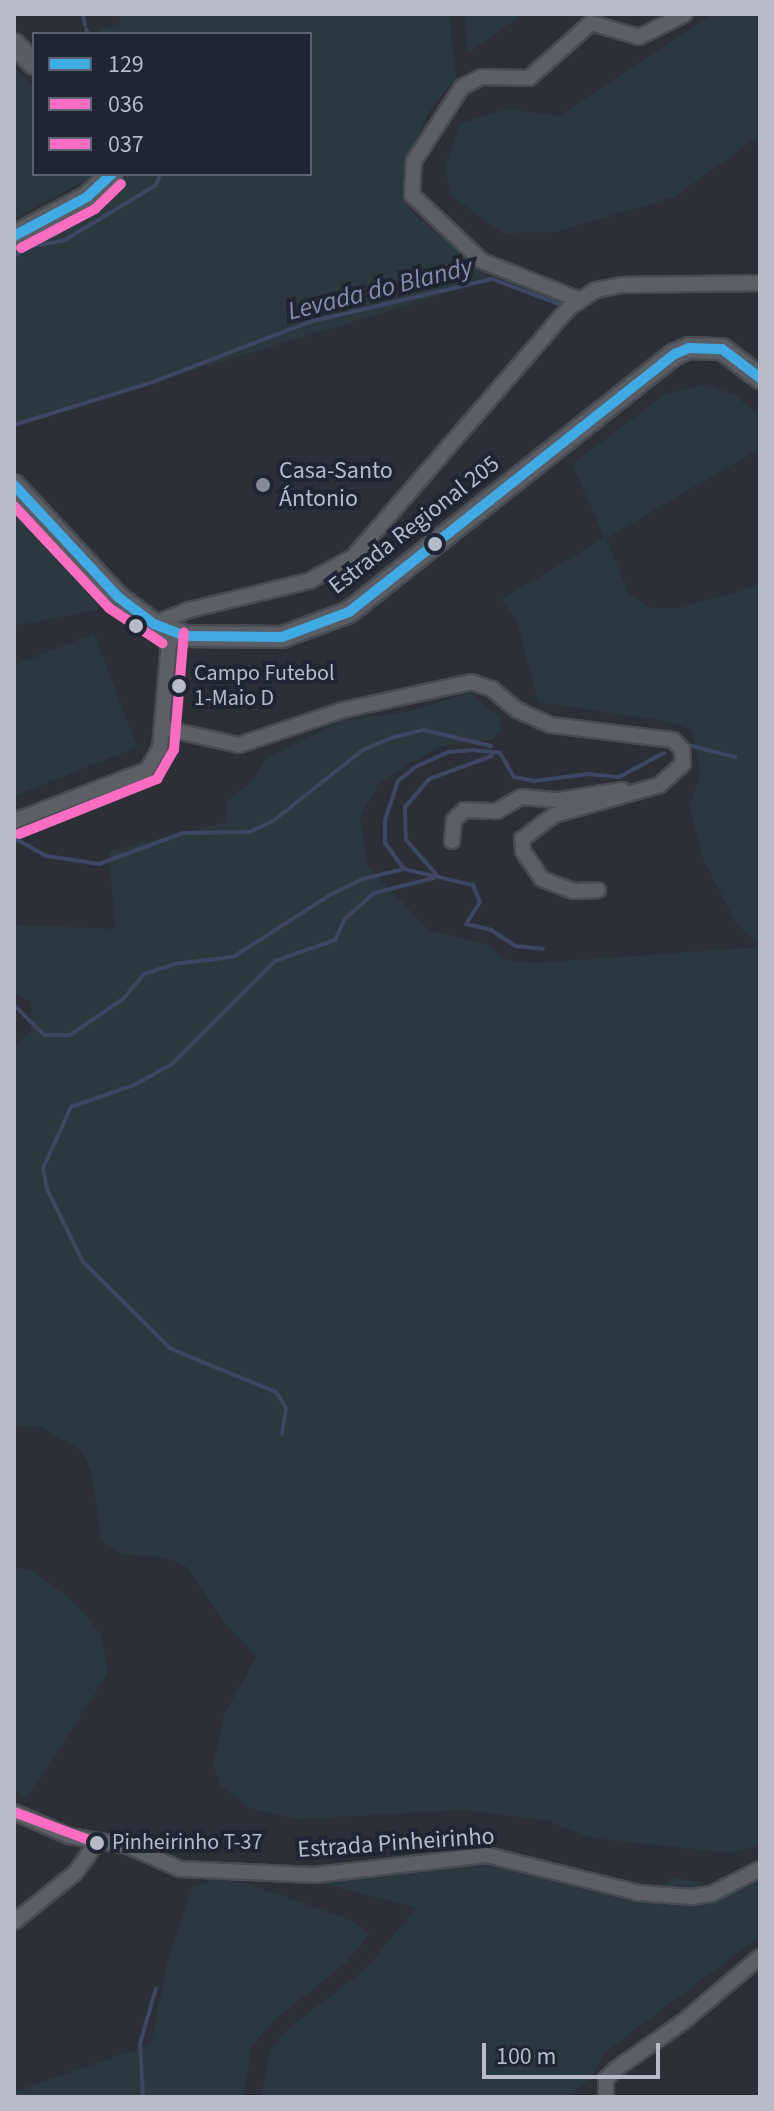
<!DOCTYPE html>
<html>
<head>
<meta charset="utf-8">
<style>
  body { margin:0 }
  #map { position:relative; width:774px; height:2111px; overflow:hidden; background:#2c2f38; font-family:"Source Sans 3",sans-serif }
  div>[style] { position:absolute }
  .green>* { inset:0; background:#2a393f }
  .stream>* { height:4px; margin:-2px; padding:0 2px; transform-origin:2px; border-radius:2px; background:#3d4761 }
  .roads { filter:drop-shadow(2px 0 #484b51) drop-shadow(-2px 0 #484b51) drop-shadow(0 2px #484b51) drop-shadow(0 -2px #484b51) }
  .minor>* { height:14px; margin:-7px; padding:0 7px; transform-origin:7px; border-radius:7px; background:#5c5f66 }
  .secondary>* { height:20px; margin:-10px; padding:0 10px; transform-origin:10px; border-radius:10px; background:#5a5d64 }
  .bus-1>* { height:10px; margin:-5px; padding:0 5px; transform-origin:5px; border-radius:5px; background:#40aae4 }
  .bus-2>* { height:10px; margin:-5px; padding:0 5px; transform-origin:5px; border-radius:5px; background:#fc6dc2 }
  .bus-3>* { height:10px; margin:-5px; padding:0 5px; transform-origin:5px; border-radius:5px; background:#fc6dc2 }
  .dots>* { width:22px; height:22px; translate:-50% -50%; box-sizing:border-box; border:4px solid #202533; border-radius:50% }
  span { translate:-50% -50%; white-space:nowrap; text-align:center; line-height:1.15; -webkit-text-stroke:8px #202533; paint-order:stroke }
  .bus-label { font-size:22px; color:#b7bbc8 }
  .left { translate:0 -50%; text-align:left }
  .poi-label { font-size:24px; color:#b7bbc8 }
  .street-label { font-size:24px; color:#b7bbc8 }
  .water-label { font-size:26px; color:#828ead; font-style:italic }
  .frame { position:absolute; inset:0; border:16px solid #b7bbc8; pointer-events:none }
  .legend { position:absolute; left:32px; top:32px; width:280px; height:144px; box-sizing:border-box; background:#202533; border:2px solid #5c616f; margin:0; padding:10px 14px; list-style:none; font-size:24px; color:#b7bbc8 }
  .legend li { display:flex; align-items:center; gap:16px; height:40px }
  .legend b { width:40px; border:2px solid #5c616f }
  .scale { position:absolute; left:482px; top:2043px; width:178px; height:36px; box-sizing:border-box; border:4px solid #b7bbc8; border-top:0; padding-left:10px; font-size:24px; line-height:28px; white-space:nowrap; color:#b7bbc8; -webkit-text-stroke:6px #202533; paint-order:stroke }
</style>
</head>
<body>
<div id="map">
  <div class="green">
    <i style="clip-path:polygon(118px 14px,449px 14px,456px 77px,426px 116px,404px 181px,412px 212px,492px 279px,14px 425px,14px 243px,119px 174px,310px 174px,310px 34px,102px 34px,100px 30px,121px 23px)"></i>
    <i style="clip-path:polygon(464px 14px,523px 14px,468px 52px)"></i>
    <i style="clip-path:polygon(714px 14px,760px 14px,760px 135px,674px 197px,555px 232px,504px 233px,451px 196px,445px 166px,460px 124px,506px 109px,561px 116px)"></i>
    <i style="clip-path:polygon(14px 67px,34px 86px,34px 174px,97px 174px,14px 219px)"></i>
    <i style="clip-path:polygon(706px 384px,736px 396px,760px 418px,760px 448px,606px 538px,629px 594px,650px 608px,681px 608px,760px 585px,760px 944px,738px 926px,704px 861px,689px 806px,701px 775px,692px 730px,666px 721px,538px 702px,517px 620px,502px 599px,605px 538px,572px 464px,664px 395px)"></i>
    <i style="clip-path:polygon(14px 511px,100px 602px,96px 610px,14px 626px)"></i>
    <i style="clip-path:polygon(94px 634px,137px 747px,14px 796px,14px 665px)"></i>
    <i style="clip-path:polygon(470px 693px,499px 717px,501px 729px,493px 740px,445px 745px,429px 752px,379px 783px,360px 817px,368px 867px,429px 930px,487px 945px,508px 961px,535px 963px,760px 947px,760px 1844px,731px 1853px,592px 1838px,546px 1820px,463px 1810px,299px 1819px,252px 1809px,221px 1786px,213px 1765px,225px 1713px,257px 1656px,224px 1622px,187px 1567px,168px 1558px,123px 1554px,101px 1540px,92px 1472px,80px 1449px,41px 1427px,14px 1425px,14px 1045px,31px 1032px,31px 1002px,14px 993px,14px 925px,115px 929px,109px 851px,227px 822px,226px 802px,254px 779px,264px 760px,341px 721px,407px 712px)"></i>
    <i style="clip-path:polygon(14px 1568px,29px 1569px,70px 1599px,101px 1634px,108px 1674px,26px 1798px,14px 1789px)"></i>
    <i style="clip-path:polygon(479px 1859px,646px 1896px,674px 1878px,744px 1889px,760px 1879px,760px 1936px,605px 2052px,590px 2078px,569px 2097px,261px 2097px,270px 2050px,289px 2028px,366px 1969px,416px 1908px,302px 1877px)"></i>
    <i style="clip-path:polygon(215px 1879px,252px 1885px,350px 1920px,369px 1934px,347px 1962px,274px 2020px,251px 2047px,243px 2097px,14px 2097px,14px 2092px,151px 2044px,167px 1964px,193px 1887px)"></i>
  </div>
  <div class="stream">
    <i style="left:83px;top:14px;width:11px;rotate:80deg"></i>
    <i style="left:86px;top:29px;width:5px;rotate:68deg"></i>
    <i style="left:14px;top:256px;width:21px;rotate:-29deg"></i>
    <i style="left:32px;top:246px;width:34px;rotate:-10deg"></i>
    <i style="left:65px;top:240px;width:106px;rotate:-31.1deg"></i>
    <i style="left:156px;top:185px;width:12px;rotate:-70deg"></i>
    <i style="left:14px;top:425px;width:145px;rotate:-17.2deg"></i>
    <i style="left:153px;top:382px;width:167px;rotate:-21deg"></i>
    <i style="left:309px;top:322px;width:188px;rotate:-13.2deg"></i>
    <i style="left:492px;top:279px;width:80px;rotate:20.5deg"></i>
    <i style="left:688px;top:745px;width:49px;rotate:14.3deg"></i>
    <i style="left:14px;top:838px;width:38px;rotate:29deg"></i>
    <i style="left:47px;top:856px;width:53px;rotate:8.7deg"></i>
    <i style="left:99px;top:864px;width:90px;rotate:-20.3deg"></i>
    <i style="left:183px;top:833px;width:67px;rotate:-0.9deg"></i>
    <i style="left:250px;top:832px;width:25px;rotate:-26deg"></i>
    <i style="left:273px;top:821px;width:115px;rotate:-38.3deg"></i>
    <i style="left:363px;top:750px;width:30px;rotate:-23deg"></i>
    <i style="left:391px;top:738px;width:34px;rotate:-14deg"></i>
    <i style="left:424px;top:730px;width:69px;rotate:13.4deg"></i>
    <i style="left:404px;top:869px;width:32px;rotate:-126deg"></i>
    <i style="left:385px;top:843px;width:23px;rotate:-90deg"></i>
    <i style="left:385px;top:820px;width:41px;rotate:-71.6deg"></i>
    <i style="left:398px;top:781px;width:22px;rotate:-39deg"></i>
    <i style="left:415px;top:767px;width:37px;rotate:-24deg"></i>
    <i style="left:449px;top:752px;width:24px;rotate:-5deg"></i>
    <i style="left:473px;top:750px;width:27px;rotate:6deg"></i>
    <i style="left:500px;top:753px;width:28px;rotate:60deg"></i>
    <i style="left:514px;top:777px;width:20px;rotate:11deg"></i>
    <i style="left:534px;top:781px;width:55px;rotate:-7.3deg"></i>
    <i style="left:589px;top:774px;width:30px;rotate:6deg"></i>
    <i style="left:619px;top:777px;width:51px;rotate:-28.1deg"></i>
    <i style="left:436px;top:874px;width:45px;rotate:-131.4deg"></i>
    <i style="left:406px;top:840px;width:33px;rotate:-92deg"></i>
    <i style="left:405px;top:807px;width:37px;rotate:-49deg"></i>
    <i style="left:429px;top:779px;width:67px;rotate:-20.1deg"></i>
    <i style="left:14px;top:1005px;width:42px;rotate:45deg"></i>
    <i style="left:44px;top:1035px;width:26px"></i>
    <i style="left:70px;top:1035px;width:64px;rotate:-34.2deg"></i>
    <i style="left:123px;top:999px;width:33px;rotate:-50deg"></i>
    <i style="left:144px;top:974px;width:32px;rotate:-18deg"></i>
    <i style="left:174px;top:964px;width:59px;rotate:-6.8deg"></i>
    <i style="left:233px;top:957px;width:115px;rotate:-32.6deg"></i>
    <i style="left:330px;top:895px;width:37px;rotate:-26deg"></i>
    <i style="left:363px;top:879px;width:42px;rotate:-13.7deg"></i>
    <i style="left:404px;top:869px;width:71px;rotate:13.1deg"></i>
    <i style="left:473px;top:885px;width:18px;rotate:68deg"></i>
    <i style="left:480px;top:902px;width:26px;rotate:122deg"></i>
    <i style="left:466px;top:924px;width:26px;rotate:13deg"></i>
    <i style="left:491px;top:930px;width:30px;rotate:33deg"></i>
    <i style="left:516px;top:946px;width:27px;rotate:6deg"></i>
    <i style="left:282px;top:1434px;width:26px;rotate:-81deg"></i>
    <i style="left:286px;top:1408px;width:19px;rotate:-122deg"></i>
    <i style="left:276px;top:1392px;width:113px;rotate:-157.7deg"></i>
    <i style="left:171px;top:1349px;width:124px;rotate:-135.3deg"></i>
    <i style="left:83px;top:1262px;width:81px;rotate:-116.3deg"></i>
    <i style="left:47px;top:1189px;width:21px;rotate:-101deg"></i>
    <i style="left:43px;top:1168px;width:67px;rotate:-65.3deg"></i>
    <i style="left:71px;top:1107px;width:67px;rotate:-19.2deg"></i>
    <i style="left:134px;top:1085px;width:43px;rotate:-28.9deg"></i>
    <i style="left:172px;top:1064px;width:146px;rotate:-45deg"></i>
    <i style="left:275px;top:961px;width:64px;rotate:-19.3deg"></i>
    <i style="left:335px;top:940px;width:23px;rotate:-65deg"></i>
    <i style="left:345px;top:919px;width:39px;rotate:-42deg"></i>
    <i style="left:374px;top:893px;width:62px;rotate:-14deg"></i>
    <i style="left:143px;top:2097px;width:53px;rotate:-93.2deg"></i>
    <i style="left:140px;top:2044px;width:58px;rotate:-74.1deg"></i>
  </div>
  <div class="roads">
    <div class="minor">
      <i style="left:580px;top:300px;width:105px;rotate:-158.3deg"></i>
      <i style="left:482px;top:261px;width:96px;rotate:-136.7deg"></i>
      <i style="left:412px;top:195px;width:34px;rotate:-87deg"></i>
      <i style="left:414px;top:161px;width:88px;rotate:-57deg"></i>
      <i style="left:462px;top:87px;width:22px;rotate:-27deg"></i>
      <i style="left:482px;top:77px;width:47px;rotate:1.2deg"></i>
      <i style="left:529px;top:78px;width:83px;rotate:-41.6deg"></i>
      <i style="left:591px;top:23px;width:50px;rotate:16.3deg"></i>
      <i style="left:639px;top:37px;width:51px;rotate:-26.6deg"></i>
      <i style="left:154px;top:624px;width:38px;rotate:-22deg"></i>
      <i style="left:189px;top:610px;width:123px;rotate:-13.6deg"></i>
      <i style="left:309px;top:581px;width:50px;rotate:-28.6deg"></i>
      <i style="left:353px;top:557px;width:330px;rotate:-49.1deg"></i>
      <i style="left:569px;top:308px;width:32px;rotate:-34deg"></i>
      <i style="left:596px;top:290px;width:26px;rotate:-11deg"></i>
      <i style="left:622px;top:285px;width:138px;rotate:-0.8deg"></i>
      <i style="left:163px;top:728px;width:78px;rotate:12.6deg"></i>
      <i style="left:239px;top:745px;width:110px;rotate:-18.6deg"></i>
      <i style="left:343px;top:710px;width:131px;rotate:-12.3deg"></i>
      <i style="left:471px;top:682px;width:22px;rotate:18deg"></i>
      <i style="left:492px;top:689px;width:33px;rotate:40deg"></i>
      <i style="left:517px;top:710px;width:37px;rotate:24deg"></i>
      <i style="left:551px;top:725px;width:123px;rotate:7deg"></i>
      <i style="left:673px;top:740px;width:13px;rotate:45deg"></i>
      <i style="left:682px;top:749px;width:15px;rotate:86deg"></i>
      <i style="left:683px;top:764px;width:31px;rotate:138deg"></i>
      <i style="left:660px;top:785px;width:110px;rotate:164.2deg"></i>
      <i style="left:554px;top:815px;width:40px;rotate:143deg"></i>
      <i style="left:522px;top:839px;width:12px;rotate:85deg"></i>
      <i style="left:523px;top:851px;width:34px;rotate:56deg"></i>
      <i style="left:542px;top:879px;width:34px;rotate:21deg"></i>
      <i style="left:574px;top:891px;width:24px;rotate:-2deg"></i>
      <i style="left:14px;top:821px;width:142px;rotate:-21deg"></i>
      <i style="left:147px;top:770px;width:26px;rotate:-59deg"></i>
      <i style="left:160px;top:748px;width:117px;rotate:-85.1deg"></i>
      <i style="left:452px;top:841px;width:21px;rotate:-85deg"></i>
      <i style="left:454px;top:820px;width:14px;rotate:-45deg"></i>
      <i style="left:464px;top:810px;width:33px;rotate:2deg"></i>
      <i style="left:497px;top:811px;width:28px;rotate:-30deg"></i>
      <i style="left:521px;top:797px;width:38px;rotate:5deg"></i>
      <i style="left:559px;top:800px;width:64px;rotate:-9deg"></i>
      <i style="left:14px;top:1812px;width:60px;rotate:23.6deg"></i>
      <i style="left:69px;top:1836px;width:60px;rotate:9.6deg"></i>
      <i style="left:128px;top:1846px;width:57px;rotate:23.9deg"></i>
      <i style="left:180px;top:1869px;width:135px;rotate:2.5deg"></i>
      <i style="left:315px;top:1875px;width:173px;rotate:-6.6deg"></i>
      <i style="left:487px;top:1855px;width:157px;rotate:14deg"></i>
      <i style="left:639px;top:1893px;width:53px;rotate:4.3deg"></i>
      <i style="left:692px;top:1897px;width:19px;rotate:-9deg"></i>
      <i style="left:711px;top:1894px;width:55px;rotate:-27deg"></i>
      <i style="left:14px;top:1922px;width:78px;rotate:-38.8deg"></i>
      <i style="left:75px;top:1873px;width:37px;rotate:-54deg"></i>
      <i style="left:606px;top:2097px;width:18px;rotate:-90deg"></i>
      <i style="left:606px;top:2079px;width:14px;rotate:-45deg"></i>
      <i style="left:616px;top:2069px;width:83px;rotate:-35.2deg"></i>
      <i style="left:684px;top:2021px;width:99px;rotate:-40.1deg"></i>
    </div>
    <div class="secondary">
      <i style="left:14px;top:44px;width:28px;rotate:45deg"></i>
      <i style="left:14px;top:236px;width:83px;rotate:-28.1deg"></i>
      <i style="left:87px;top:197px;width:34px;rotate:-43deg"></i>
      <i style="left:14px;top:485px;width:153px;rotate:47.1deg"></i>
      <i style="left:118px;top:597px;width:45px;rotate:36.9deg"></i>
      <i style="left:154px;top:624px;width:33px;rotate:21deg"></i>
      <i style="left:185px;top:636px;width:97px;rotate:0.6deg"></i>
      <i style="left:282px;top:637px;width:72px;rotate:-20.5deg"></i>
      <i style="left:349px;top:612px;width:416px;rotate:-38.4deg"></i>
      <i style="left:675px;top:354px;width:15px;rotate:-23deg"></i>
      <i style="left:689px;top:348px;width:33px;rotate:2deg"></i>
      <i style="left:722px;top:349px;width:48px;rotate:37.3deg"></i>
    </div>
  </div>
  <div class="bus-1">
    <i style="left:14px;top:236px;width:83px;rotate:-28.1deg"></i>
    <i style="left:87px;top:197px;width:34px;rotate:-43deg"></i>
    <i style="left:14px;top:485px;width:153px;rotate:47.1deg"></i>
    <i style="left:118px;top:597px;width:45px;rotate:36.9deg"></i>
    <i style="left:154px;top:624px;width:33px;rotate:21deg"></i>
    <i style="left:185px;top:636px;width:97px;rotate:0.6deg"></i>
    <i style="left:282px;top:637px;width:72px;rotate:-20.5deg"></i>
    <i style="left:349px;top:612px;width:416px;rotate:-38.4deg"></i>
    <i style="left:675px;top:354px;width:15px;rotate:-23deg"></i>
    <i style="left:689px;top:348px;width:33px;rotate:2deg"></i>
    <i style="left:722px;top:349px;width:48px;rotate:37.3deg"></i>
  </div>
  <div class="bus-2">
    <i style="left:21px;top:248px;width:84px;rotate:-27.8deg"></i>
    <i style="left:95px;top:209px;width:36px;rotate:-44deg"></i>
    <i style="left:14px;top:506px;width:139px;rotate:47deg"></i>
    <i style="left:109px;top:608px;width:64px;rotate:33.4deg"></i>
    <i style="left:19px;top:834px;width:149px;rotate:-21.7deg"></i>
    <i style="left:157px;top:779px;width:34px;rotate:-60deg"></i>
    <i style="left:174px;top:750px;width:118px;rotate:-85.2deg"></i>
  </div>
  <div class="bus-3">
    <i style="left:14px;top:1812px;width:89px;rotate:20.5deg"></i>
  </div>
  <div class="dots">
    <i style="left:263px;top:485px;background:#868a96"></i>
    <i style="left:435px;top:544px;background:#b7bbc8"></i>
    <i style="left:136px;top:626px;background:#b7bbc8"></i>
    <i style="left:179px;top:686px;background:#b7bbc8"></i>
    <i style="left:97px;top:1843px;background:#b7bbc8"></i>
  </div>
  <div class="bus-label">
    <span class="left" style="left:194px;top:686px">Campo Futebol<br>1-Maio D</span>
    <span class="left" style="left:112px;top:1843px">Pinheirinho T-37</span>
  </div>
  <div class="poi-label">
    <span class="left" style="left:279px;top:485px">Casa-Santo<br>Ántonio</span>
  </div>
  <div class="street-label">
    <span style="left:414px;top:525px;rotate:-38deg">Estrada Regional 205</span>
    <span style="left:396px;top:1843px;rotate:-4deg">Estrada Pinheirinho</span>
  </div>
  <div class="water-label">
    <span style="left:380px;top:289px;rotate:-14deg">Levada do Blandy</span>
  </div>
  <div class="frame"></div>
  <ul class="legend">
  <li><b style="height:10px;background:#40aae4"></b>129</li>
  <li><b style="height:10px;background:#fc6dc2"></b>036</li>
  <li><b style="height:10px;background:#fc6dc2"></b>037</li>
  </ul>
  <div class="scale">100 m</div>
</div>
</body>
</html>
